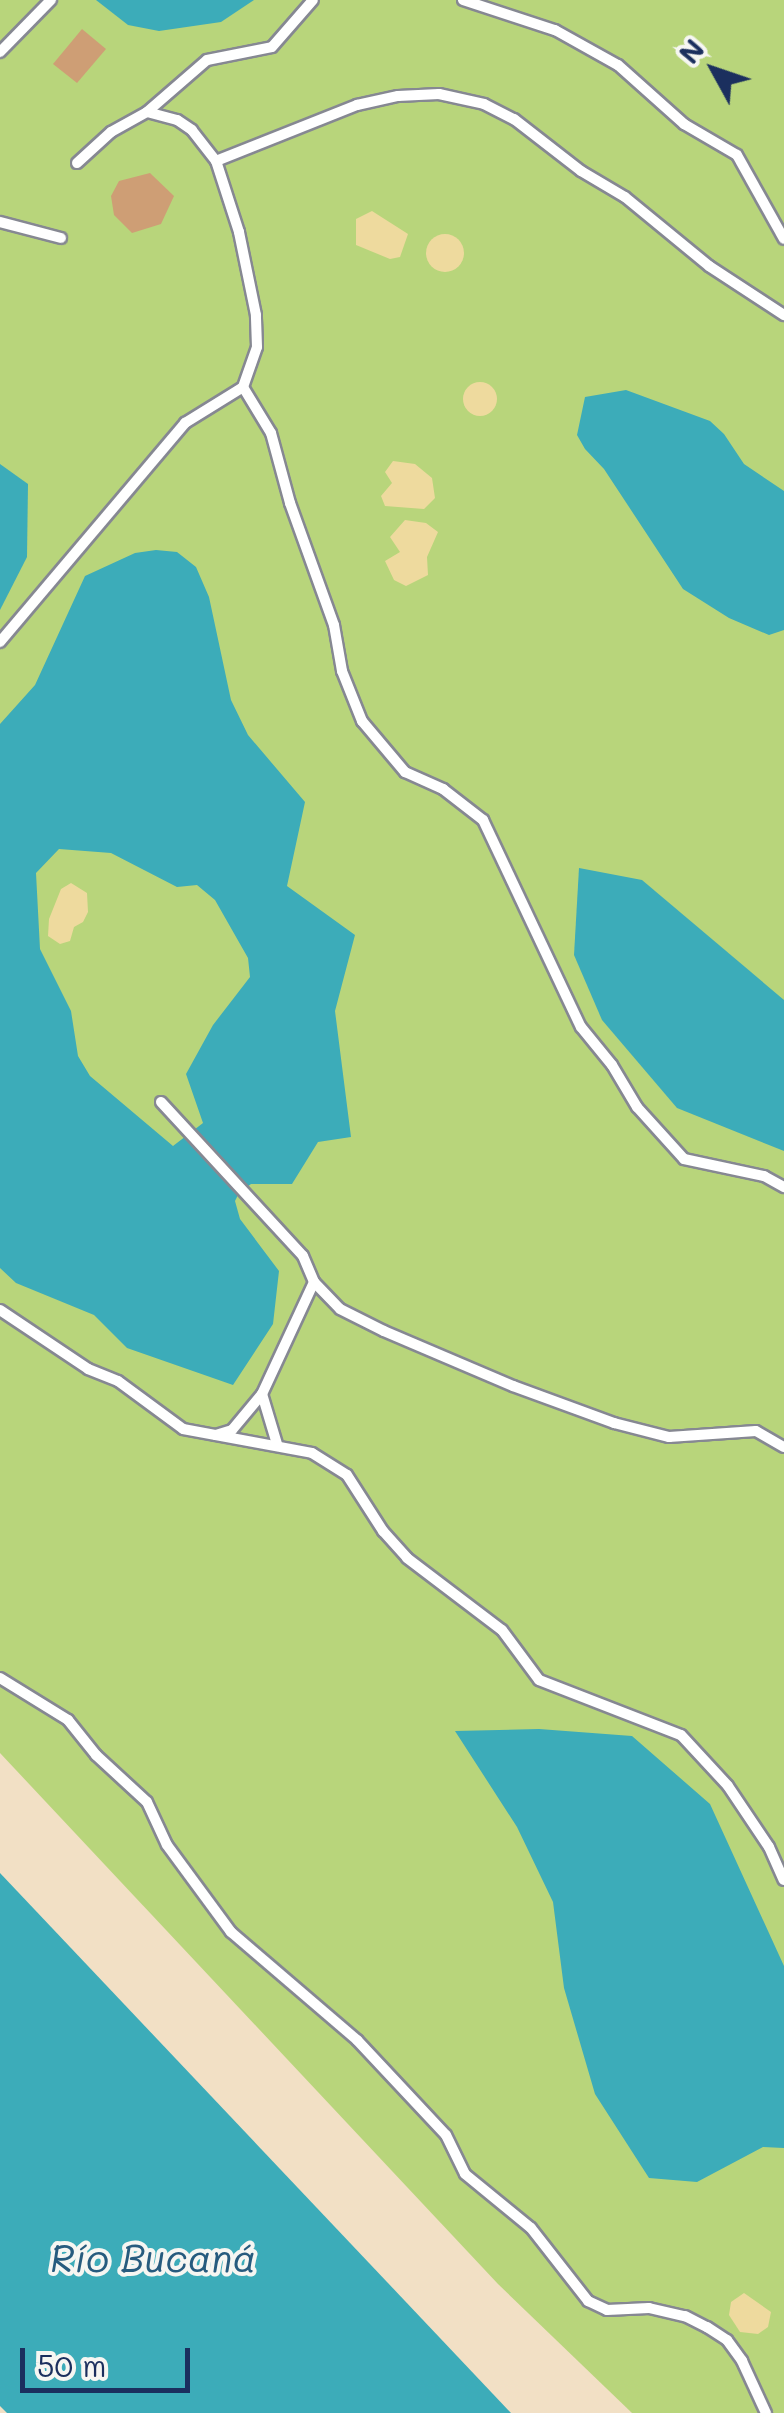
<!DOCTYPE html>
<html>
<head>
<meta charset="utf-8">
<style>
  body { margin:0 }
  #map { position:relative; width:784px; height:2413px; overflow:hidden; background:#f2e0c5; font-family:Mali,sans-serif }
  div>[style] { position:absolute }
  .green>* { inset:0; background:#b8d57b }
  .sand>* { inset:0; background:#eeda9e }
  .round { border-radius:50% }
  .water>* { inset:0; background:#3cacb9 }
  .building>* { inset:0; background:#ce9e75 }
  .roads { filter:drop-shadow(2px 0 #868892) drop-shadow(-2px 0 #868892) drop-shadow(0 2px #868892) drop-shadow(0 -2px #868892) }
  .service>* { height:10px; margin:-5px; padding:0 5px; transform-origin:5px; border-radius:5px; background:#fff }
  span { translate:-50% -50%; white-space:nowrap; text-align:center; line-height:1.15; -webkit-text-stroke:8px #f6f6f2; paint-order:stroke }
  .water-label { font-size:38px; color:#275b7e; font-style:italic }
  .north { position:absolute; left:664px; top:20px; width:100px; height:100px; -webkit-text-stroke:8px #f6f6f2; paint-order:stroke; rotate:310deg; font-size:28px; font-weight:700; line-height:40px; text-align:center; color:#1b2f5e }
  .north::after { content:''; display:block; margin:auto; width:35px; height:45px; background:#1b2f5e; clip-path:polygon(50% 0,100% 100%,50% 72%,0 100%) }
  .scale { position:absolute; left:20px; top:2348px; width:170px; height:45px; box-sizing:border-box; border:5px solid #1b2f5e; border-top:0; padding-left:12px; font-size:30px; line-height:35px; white-space:nowrap; color:#1b2f5e; -webkit-text-stroke:8px #f6f6f2; paint-order:stroke }
</style>
</head>
<body>
<div id="map">
  <div class="green">
    <i style="clip-path:polygon(0 0,784px 0,784px 2413px,632px 2413px,498px 2284px,0 1753px)"></i>
  </div>
  <div class="sand">
    <i style="clip-path:polygon(372px 211px,408px 234px,400px 257px,390px 259px,356px 245px,356px 219px)"></i>
    <i class="round" style="left:426px;top:234px;width:38px;height:38px"></i>
    <i class="round" style="left:463px;top:382px;width:34px;height:34px"></i>
    <i style="clip-path:polygon(393px 461px,415px 464px,432px 478px,435px 498px,424px 509px,385px 506px,381px 496px,392px 483px,385px 472px)"></i>
    <i style="clip-path:polygon(405px 520px,426px 523px,438px 532px,427px 557px,428px 575px,406px 586px,394px 580px,385px 561px,400px 552px,390px 537px)"></i>
    <i style="clip-path:polygon(71px 883px,87px 893px,88px 912px,83px 922px,74px 927px,70px 941px,60px 944px,48px 936px,49px 919px,61px 889px)"></i>
    <i style="clip-path:polygon(744px 2293px,771px 2312px,768px 2327px,758px 2334px,740px 2332px,729px 2315px,731px 2302px)"></i>
  </div>
  <div class="water">
    <i style="clip-path:polygon(96px 0,254px 0,221px 22px,159px 31px,128px 25px)"></i>
    <i style="clip-path:polygon(626px 390px,710px 421px,724px 434px,744px 464px,784px 491px,784px 630px,769px 635px,729px 618px,683px 589px,604px 469px,585px 449px,577px 435px,585px 397px)"></i>
    <i style="clip-path:polygon(0 464px,28px 484px,27px 557px,0 610px)"></i>
    <i style="clip-path:polygon(evenodd,156px 550px,177px 552px,196px 567px,209px 597px,231px 700px,248px 735px,305px 802px,287px 886px,355px 935px,335px 1011px,351px 1137px,318px 1142px,292px 1184px,251px 1184px,239px 1193px,235px 1201px,240px 1219px,279px 1271px,273px 1324px,233px 1385px,127px 1348px,94px 1315px,16px 1283px,0 1268px,0 724px,35px 685px,85px 576px,135px 553px,156px 550px,59px 849px,111px 853px,177px 887px,197px 885px,215px 900px,248px 958px,250px 977px,213px 1025px,186px 1074px,203px 1123px,173px 1146px,90px 1076px,78px 1056px,71px 1011px,40px 949px,36px 873px,59px 849px)"></i>
    <i style="clip-path:polygon(579px 868px,642px 880px,784px 1000px,784px 1151px,677px 1108px,602px 1020px,574px 955px)"></i>
    <i style="clip-path:polygon(539px 1729px,632px 1736px,710px 1804px,784px 1966px,784px 2148px,763px 2147px,697px 2182px,649px 2178px,595px 2094px,564px 1988px,553px 1902px,517px 1827px,455px 1731px)"></i>
    <i style="clip-path:polygon(0 1873px,511px 2413px,7px 2413px,0 2406px)"></i>
  </div>
  <div class="building">
    <i style="clip-path:polygon(82px 29px,106px 49px,77px 83px,53px 64px)"></i>
    <i style="clip-path:polygon(150px 173px,174px 196px,161px 224px,132px 233px,114px 215px,111px 196px,119px 181px)"></i>
  </div>
  <div class="roads">
    <div class="service">
      <i style="left:463px;top:0;width:97px;rotate:18.1deg"></i>
      <i style="left:555px;top:30px;width:72px;rotate:29.1deg"></i>
      <i style="left:618px;top:65px;width:89px;rotate:41.8deg"></i>
      <i style="left:684px;top:124px;width:61px;rotate:30.3deg"></i>
      <i style="left:737px;top:155px;width:96px;rotate:60.8deg"></i>
      <i style="left:0;top:52px;width:73px;rotate:-45.6deg"></i>
      <i style="left:147px;top:112px;width:79px;rotate:-40.9deg"></i>
      <i style="left:207px;top:60px;width:66px;rotate:-11.3deg"></i>
      <i style="left:272px;top:47px;width:62px;rotate:-48.9deg"></i>
      <i style="left:216px;top:161px;width:152px;rotate:-21.7deg"></i>
      <i style="left:357px;top:105px;width:42px;rotate:-12.4deg"></i>
      <i style="left:398px;top:96px;width:41px;rotate:-2.8deg"></i>
      <i style="left:439px;top:94px;width:46px;rotate:12.5deg"></i>
      <i style="left:484px;top:104px;width:34px;rotate:27deg"></i>
      <i style="left:514px;top:119px;width:85px;rotate:37.8deg"></i>
      <i style="left:581px;top:171px;width:51px;rotate:30.6deg"></i>
      <i style="left:625px;top:197px;width:109px;rotate:39.4deg"></i>
      <i style="left:709px;top:266px;width:90px;rotate:33.2deg"></i>
      <i style="left:0;top:222px;width:63px;rotate:14.7deg"></i>
      <i style="left:243px;top:387px;width:54px;rotate:58.7deg"></i>
      <i style="left:271px;top:433px;width:73px;rotate:74.8deg"></i>
      <i style="left:290px;top:503px;width:130px;rotate:70.2deg"></i>
      <i style="left:334px;top:625px;width:47px;rotate:80.1deg"></i>
      <i style="left:342px;top:671px;width:54px;rotate:68.2deg"></i>
      <i style="left:362px;top:721px;width:67px;rotate:49.9deg"></i>
      <i style="left:405px;top:772px;width:42px;rotate:24.1deg"></i>
      <i style="left:443px;top:789px;width:51px;rotate:37.8deg"></i>
      <i style="left:483px;top:820px;width:229px;rotate:64.7deg"></i>
      <i style="left:581px;top:1027px;width:49px;rotate:50.8deg"></i>
      <i style="left:612px;top:1065px;width:49px;rotate:59.2deg"></i>
      <i style="left:637px;top:1107px;width:70px;rotate:47.9deg"></i>
      <i style="left:684px;top:1159px;width:82px;rotate:12deg"></i>
      <i style="left:764px;top:1176px;width:23px;rotate:29deg"></i>
      <i style="left:0;top:642px;width:287px;rotate:-49.8deg"></i>
      <i style="left:185px;top:423px;width:68px;rotate:-31.8deg"></i>
      <i style="left:243px;top:387px;width:42px;rotate:-70.7deg"></i>
      <i style="left:257px;top:347px;width:32px;rotate:-92deg"></i>
      <i style="left:256px;top:315px;width:85px;rotate:-101.6deg"></i>
      <i style="left:239px;top:232px;width:75px;rotate:-107.9deg"></i>
      <i style="left:216px;top:161px;width:39px;rotate:-128deg"></i>
      <i style="left:192px;top:130px;width:18px;rotate:-146deg"></i>
      <i style="left:177px;top:120px;width:31px;rotate:-165deg"></i>
      <i style="left:147px;top:112px;width:41px;rotate:150.9deg"></i>
      <i style="left:111px;top:132px;width:46px;rotate:137.6deg"></i>
      <i style="left:161px;top:1102px;width:209px;rotate:47.3deg"></i>
      <i style="left:303px;top:1256px;width:28px;rotate:67deg"></i>
      <i style="left:314px;top:1282px;width:123px;rotate:114.9deg"></i>
      <i style="left:262px;top:1394px;width:47px;rotate:129.8deg"></i>
      <i style="left:232px;top:1430px;width:17px;rotate:163deg"></i>
      <i style="left:314px;top:1282px;width:37px;rotate:46deg"></i>
      <i style="left:340px;top:1309px;width:49px;rotate:26.6deg"></i>
      <i style="left:384px;top:1331px;width:140px;rotate:23.1deg"></i>
      <i style="left:513px;top:1386px;width:108px;rotate:20.1deg"></i>
      <i style="left:614px;top:1423px;width:57px;rotate:14.3deg"></i>
      <i style="left:669px;top:1437px;width:87px;rotate:-3.9deg"></i>
      <i style="left:756px;top:1431px;width:32px;rotate:30deg"></i>
      <i style="left:0;top:1310px;width:106px;rotate:33.8deg"></i>
      <i style="left:88px;top:1369px;width:32px;rotate:22deg"></i>
      <i style="left:118px;top:1381px;width:81px;rotate:36.4deg"></i>
      <i style="left:183px;top:1429px;width:131px;rotate:10.5deg"></i>
      <i style="left:312px;top:1453px;width:41px;rotate:32.2deg"></i>
      <i style="left:347px;top:1475px;width:67px;rotate:57.3deg"></i>
      <i style="left:383px;top:1531px;width:36px;rotate:48deg"></i>
      <i style="left:407px;top:1558px;width:119px;rotate:37.2deg"></i>
      <i style="left:502px;top:1630px;width:62px;rotate:53.5deg"></i>
      <i style="left:539px;top:1680px;width:152px;rotate:21.2deg"></i>
      <i style="left:681px;top:1735px;width:69px;rotate:47.3deg"></i>
      <i style="left:728px;top:1786px;width:73px;rotate:56.1deg"></i>
      <i style="left:769px;top:1847px;width:36px;rotate:66deg"></i>
      <i style="left:262px;top:1394px;width:52px;rotate:73.3deg"></i>
      <i style="left:0;top:1678px;width:80px;rotate:31.7deg"></i>
      <i style="left:68px;top:1720px;width:45px;rotate:51.3deg"></i>
      <i style="left:96px;top:1755px;width:69px;rotate:42.7deg"></i>
      <i style="left:147px;top:1802px;width:47px;rotate:65.1deg"></i>
      <i style="left:167px;top:1845px;width:108px;rotate:53.7deg"></i>
      <i style="left:231px;top:1932px;width:166px;rotate:40.6deg"></i>
      <i style="left:357px;top:2040px;width:130px;rotate:46.9deg"></i>
      <i style="left:446px;top:2135px;width:43px;rotate:64deg"></i>
      <i style="left:465px;top:2174px;width:85px;rotate:39.3deg"></i>
      <i style="left:531px;top:2228px;width:93px;rotate:52deg"></i>
      <i style="left:588px;top:2301px;width:21px;rotate:25deg"></i>
      <i style="left:607px;top:2310px;width:42px;rotate:-2.7deg"></i>
      <i style="left:649px;top:2308px;width:37px;rotate:13deg"></i>
      <i style="left:685px;top:2316px;width:25px;rotate:27deg"></i>
      <i style="left:707px;top:2327px;width:24px;rotate:33deg"></i>
      <i style="left:727px;top:2340px;width:26px;rotate:54deg"></i>
      <i style="left:742px;top:2361px;width:57px;rotate:65.2deg"></i>
    </div>
  </div>
  <div class="water-label">
    <span style="left:153px;top:2258px">Río Bucaná</span>
  </div>
  <div class="north">N</div>
  <div class="scale">50 m</div>
</div>
</body>
</html>
